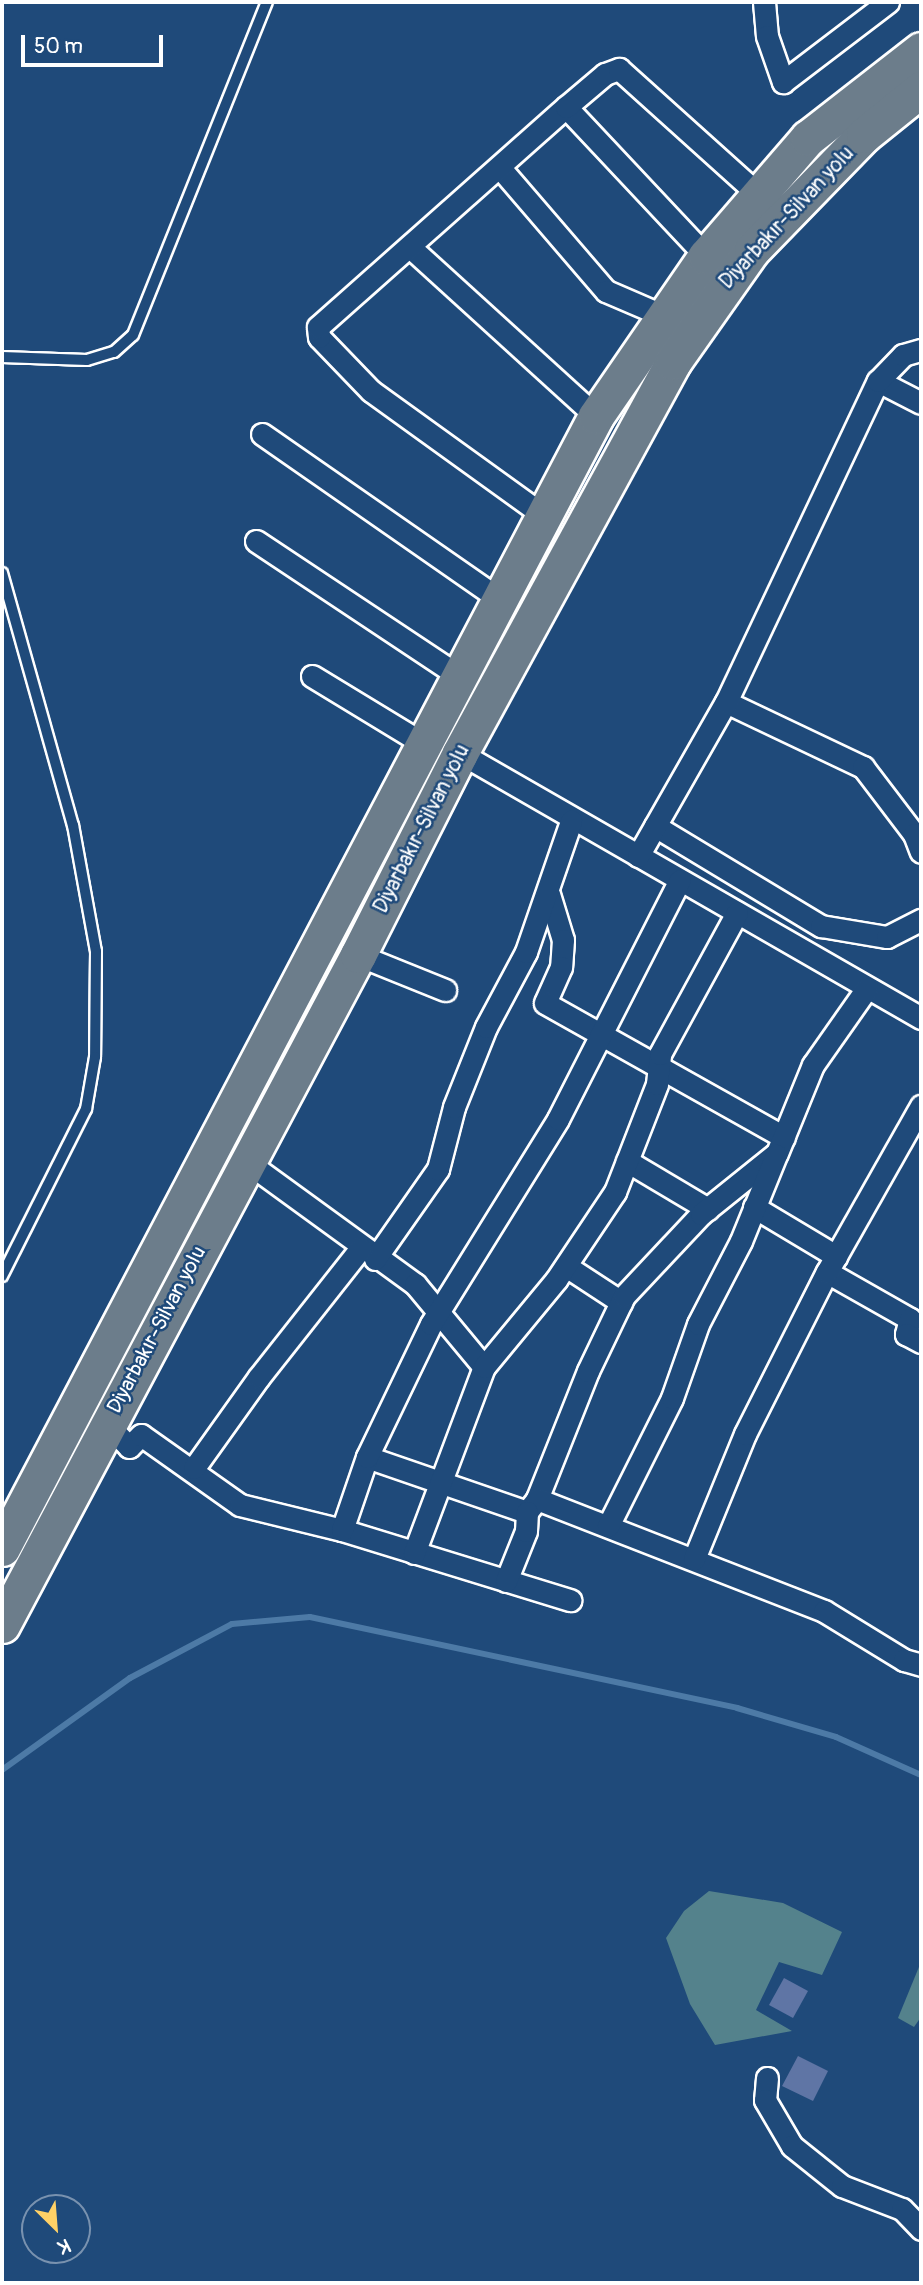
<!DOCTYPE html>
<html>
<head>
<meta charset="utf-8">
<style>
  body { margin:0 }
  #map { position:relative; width:923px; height:2285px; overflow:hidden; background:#1f4a7a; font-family:Pangolin,sans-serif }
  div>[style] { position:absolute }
  .green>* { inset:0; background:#54828c }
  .stream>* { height:6px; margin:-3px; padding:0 3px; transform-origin:3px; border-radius:3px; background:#4d7aa6 }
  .building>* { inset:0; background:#5f75a5 }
  .roads { filter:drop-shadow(2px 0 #fff) drop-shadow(-2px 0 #fff) drop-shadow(0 2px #fff) drop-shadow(0 -2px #fff) }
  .service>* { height:10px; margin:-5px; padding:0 5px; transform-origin:5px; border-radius:5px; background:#1f4a7a }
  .minor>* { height:21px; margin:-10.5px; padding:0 10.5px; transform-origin:10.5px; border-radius:10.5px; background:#1f4a7a }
  .trunk>* { height:35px; margin:-17.5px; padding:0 17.5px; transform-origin:17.5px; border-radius:17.5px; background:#6c7d8b }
  span { translate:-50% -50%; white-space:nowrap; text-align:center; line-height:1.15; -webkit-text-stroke:5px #1f4a7a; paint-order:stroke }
  .street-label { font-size:21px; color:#fff }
  .frame { position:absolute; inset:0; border:4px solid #fff; pointer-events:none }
  .north { position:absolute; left:21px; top:2194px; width:70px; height:70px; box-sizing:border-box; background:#1f4a7a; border:2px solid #7992af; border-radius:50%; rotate:155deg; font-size:19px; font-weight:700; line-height:28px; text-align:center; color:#fff }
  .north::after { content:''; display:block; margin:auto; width:24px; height:32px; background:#ffd166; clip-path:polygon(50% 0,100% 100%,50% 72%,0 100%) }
  .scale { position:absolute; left:21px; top:35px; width:142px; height:32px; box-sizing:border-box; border:4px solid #fff; border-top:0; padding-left:9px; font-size:21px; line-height:24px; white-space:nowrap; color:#fff; -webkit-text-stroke:5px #1f4a7a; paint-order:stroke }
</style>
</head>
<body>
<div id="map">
  <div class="green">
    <i style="clip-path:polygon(709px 1891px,783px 1903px,842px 1932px,822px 1975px,779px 1962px,756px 2010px,792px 2031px,715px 2045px,690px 2004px,666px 1938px,684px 1911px)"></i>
    <i style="clip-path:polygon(921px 1962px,921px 2017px,914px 2027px,898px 2018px)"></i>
  </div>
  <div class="stream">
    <i style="left:2px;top:1770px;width:158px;rotate:-35.7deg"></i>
    <i style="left:130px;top:1678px;width:115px;rotate:-27.9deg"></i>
    <i style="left:232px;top:1624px;width:78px;rotate:-5.1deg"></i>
    <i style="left:310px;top:1617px;width:437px;rotate:12deg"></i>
    <i style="left:737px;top:1708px;width:103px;rotate:16.3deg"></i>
    <i style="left:836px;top:1737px;width:93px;rotate:24.1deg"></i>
  </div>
  <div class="building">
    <i style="clip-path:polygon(784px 1978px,808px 1991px,793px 2018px,769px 2005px)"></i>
    <i style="clip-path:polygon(798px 2056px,828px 2071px,813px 2101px,782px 2086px)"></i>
  </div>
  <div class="roads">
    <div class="service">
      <i style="left:2px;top:357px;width:85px;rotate:2deg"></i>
      <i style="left:87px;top:360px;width:28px;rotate:-17deg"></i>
      <i style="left:114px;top:352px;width:25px;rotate:-42deg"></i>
      <i style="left:133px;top:335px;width:359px;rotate:-68.1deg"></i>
      <i style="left:2px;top:573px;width:262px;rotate:74.3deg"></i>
      <i style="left:73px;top:825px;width:128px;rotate:79.7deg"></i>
      <i style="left:96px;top:951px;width:106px;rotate:90.5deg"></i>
      <i style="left:95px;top:1057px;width:53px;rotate:99.8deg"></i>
      <i style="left:86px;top:1109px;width:187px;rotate:116.7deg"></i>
    </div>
    <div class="minor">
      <i style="left:764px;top:2px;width:34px;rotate:85deg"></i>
      <i style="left:767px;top:36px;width:49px;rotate:70.8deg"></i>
      <i style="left:783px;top:82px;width:132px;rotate:-37.3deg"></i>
      <i style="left:566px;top:107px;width:204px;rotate:46.8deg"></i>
      <i style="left:501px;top:169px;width:161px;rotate:49.3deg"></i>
      <i style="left:606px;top:291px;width:63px;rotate:23.3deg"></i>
      <i style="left:410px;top:247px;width:251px;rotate:42.3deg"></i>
      <i style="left:878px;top:381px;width:48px;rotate:27.1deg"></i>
      <i style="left:262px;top:434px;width:287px;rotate:34.8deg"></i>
      <i style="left:543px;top:515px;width:212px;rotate:-144.2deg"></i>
      <i style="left:371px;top:391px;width:75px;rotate:-133.9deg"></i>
      <i style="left:319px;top:337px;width:10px;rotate:-96deg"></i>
      <i style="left:318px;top:327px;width:332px;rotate:-41.6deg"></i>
      <i style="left:566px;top:107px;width:51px;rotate:-40.2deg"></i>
      <i style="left:605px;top:74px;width:15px;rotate:-20deg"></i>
      <i style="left:619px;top:69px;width:187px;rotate:42deg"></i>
      <i style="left:256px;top:541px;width:242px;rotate:33.6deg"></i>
      <i style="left:312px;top:676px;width:129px;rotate:31.3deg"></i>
      <i style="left:726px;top:702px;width:152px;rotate:25.4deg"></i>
      <i style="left:863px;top:767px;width:84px;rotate:52.7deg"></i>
      <i style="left:914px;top:834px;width:19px;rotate:69deg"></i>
      <i style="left:460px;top:753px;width:532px;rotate:29.89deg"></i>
      <i style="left:655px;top:826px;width:194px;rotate:31.1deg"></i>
      <i style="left:821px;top:926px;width:67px;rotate:9.5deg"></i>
      <i style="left:887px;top:937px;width:38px;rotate:-27deg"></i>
      <i style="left:638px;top:856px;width:177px;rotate:-60.3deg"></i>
      <i style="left:726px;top:702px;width:355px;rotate:-64.7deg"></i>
      <i style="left:878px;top:381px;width:36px;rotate:-46deg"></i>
      <i style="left:903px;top:355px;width:19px;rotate:-16deg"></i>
      <i style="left:549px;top:894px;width:48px;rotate:73.1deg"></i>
      <i style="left:563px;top:940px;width:27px;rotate:94deg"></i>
      <i style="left:561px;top:967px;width:39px;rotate:114deg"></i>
      <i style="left:545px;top:1003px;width:274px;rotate:29.3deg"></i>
      <i style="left:358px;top:955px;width:94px;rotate:21.9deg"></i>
      <i style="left:627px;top:1161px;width:94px;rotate:30.7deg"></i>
      <i style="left:247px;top:1162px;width:208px;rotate:36deg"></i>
      <i style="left:415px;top:1284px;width:108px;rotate:50.3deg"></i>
      <i style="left:754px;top:1207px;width:96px;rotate:30.9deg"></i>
      <i style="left:375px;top:1259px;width:110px;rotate:-55deg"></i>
      <i style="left:438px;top:1169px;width:64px;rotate:-75.5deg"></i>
      <i style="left:454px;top:1107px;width:86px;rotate:-68.2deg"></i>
      <i style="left:486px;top:1027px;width:85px;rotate:-61.9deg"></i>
      <i style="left:526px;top:952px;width:139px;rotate:-71deg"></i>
      <i style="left:566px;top:1266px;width:66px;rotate:33.2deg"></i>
      <i style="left:827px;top:1272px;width:95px;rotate:29.5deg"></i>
      <i style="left:910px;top:1319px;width:16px;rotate:105deg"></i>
      <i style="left:906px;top:1334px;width:17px;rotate:28deg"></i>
      <i style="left:107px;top:1424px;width:32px;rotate:46deg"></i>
      <i style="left:129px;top:1447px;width:17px;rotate:-45deg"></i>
      <i style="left:141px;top:1435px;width:121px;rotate:35.3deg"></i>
      <i style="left:240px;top:1505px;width:105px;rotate:13.8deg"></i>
      <i style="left:342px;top:1530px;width:239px;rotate:17.1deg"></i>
      <i style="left:367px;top:1457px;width:169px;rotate:19deg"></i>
      <i style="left:527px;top:1512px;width:16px;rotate:-52deg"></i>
      <i style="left:537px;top:1499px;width:138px;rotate:-68.3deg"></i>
      <i style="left:588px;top:1371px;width:83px;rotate:-64.4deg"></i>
      <i style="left:624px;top:1296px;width:112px;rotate:-46.8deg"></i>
      <i style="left:701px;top:1214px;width:97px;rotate:-38.8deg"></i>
      <i style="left:777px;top:1153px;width:95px;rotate:-67.8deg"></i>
      <i style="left:813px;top:1065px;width:94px;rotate:-55deg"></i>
      <i style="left:194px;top:1468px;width:112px;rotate:-54.5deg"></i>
      <i style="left:259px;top:1377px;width:164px;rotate:-51.7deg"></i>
      <i style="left:537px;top:1499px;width:308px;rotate:21.3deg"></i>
      <i style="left:824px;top:1611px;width:94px;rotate:31.5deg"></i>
      <i style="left:904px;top:1660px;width:18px;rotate:16deg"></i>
      <i style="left:608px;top:1526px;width:143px;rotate:-63.4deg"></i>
      <i style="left:672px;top:1398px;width:78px;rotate:-70.6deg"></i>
      <i style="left:698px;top:1324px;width:93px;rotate:-62.6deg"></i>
      <i style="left:741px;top:1241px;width:93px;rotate:-67.9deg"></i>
      <i style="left:342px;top:1530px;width:77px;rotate:-71.1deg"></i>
      <i style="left:367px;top:1457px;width:148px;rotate:-64.3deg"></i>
      <i style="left:431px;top:1324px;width:241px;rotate:-58.2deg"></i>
      <i style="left:558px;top:1119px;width:268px;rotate:-63deg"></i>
      <i style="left:414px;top:1553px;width:199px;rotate:-69.4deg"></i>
      <i style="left:484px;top:1367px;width:113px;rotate:-50.4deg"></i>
      <i style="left:556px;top:1280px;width:106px;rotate:-56.2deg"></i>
      <i style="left:615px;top:1192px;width:116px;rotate:-68.7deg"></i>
      <i style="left:657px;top:1084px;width:30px;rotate:-84deg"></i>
      <i style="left:660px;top:1054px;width:161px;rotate:-61.4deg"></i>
      <i style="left:694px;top:1559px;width:135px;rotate:-67.8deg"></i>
      <i style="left:745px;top:1434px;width:182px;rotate:-63.2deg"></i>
      <i style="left:827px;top:1272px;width:191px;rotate:-60.5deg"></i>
      <i style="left:506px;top:1581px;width:54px;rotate:-68.2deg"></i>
      <i style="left:526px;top:1531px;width:19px;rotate:-87deg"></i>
      <i style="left:767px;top:2078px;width:22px;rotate:95deg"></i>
      <i style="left:765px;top:2100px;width:53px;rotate:59.6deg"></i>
      <i style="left:792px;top:2146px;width:64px;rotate:38.7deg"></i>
      <i style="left:842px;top:2186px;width:64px;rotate:21deg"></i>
      <i style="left:902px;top:2209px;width:28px;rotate:46deg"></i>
    </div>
    <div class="trunk">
      <i style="left:2px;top:1548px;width:1278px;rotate:-62.31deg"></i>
      <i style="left:596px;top:416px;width:194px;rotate:-55.5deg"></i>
      <i style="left:706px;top:256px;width:156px;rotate:-49.2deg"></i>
      <i style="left:808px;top:138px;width:143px;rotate:-37.9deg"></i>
      <i style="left:2px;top:1625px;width:759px;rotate:-62.02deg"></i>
      <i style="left:358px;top:955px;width:226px;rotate:-63.2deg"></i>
      <i style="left:460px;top:753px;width:445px;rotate:-61.4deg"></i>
      <i style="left:673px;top:362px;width:137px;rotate:-54.8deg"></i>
      <i style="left:752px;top:250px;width:161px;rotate:-45.8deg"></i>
      <i style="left:864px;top:135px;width:73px;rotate:-38.9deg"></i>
    </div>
  </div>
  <div class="street-label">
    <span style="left:787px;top:218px;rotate:-47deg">Diyarbakır-Silvan yolu</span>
    <span style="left:422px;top:829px;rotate:-63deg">Diyarbakır-Silvan yolu</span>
    <span style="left:157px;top:1330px;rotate:-62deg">Diyarbakır-Silvan yolu</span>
  </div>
  <div class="frame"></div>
  <div class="north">K</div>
  <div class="scale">50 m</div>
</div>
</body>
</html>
